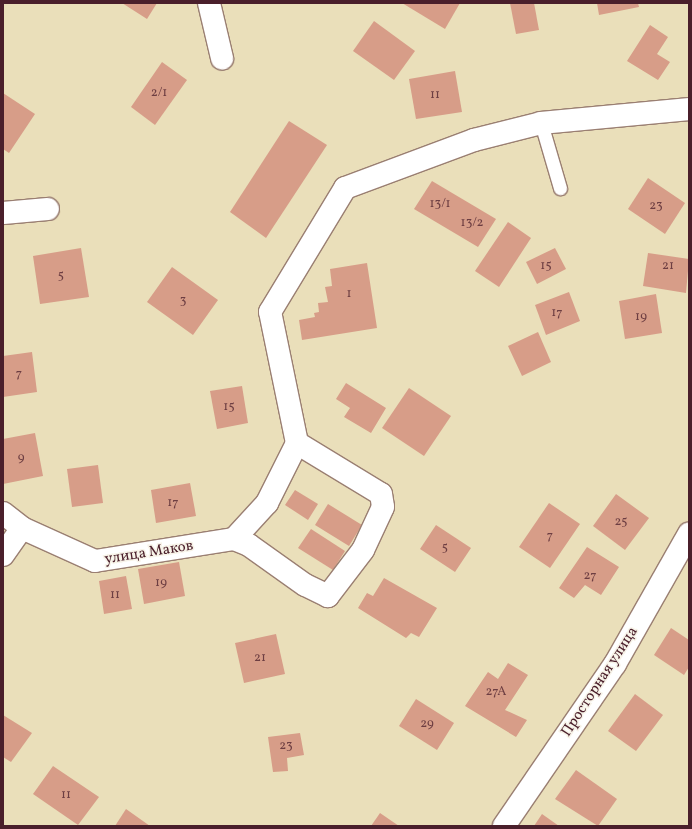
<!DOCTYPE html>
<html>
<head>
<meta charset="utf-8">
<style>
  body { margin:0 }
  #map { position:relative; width:692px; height:829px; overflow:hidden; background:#eadfba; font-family:Vollkorn,serif }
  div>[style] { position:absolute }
  .building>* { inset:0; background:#d79d88 }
  .roads { filter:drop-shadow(1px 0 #9a7f72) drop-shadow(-1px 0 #9a7f72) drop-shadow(0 1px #9a7f72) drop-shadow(0 -1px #9a7f72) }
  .service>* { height:13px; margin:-6.5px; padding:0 6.5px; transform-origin:6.5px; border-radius:6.5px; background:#fff }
  .minor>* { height:22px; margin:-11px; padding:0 11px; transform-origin:11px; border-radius:11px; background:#fff }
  span { translate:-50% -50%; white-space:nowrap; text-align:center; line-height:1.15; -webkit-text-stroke:3px #f7f3e8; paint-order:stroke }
  .number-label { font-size:13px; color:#6d3e42 }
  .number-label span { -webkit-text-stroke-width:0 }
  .street-label { font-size:15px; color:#4a1f2b }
  .frame { position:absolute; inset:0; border:4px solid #4a1f2b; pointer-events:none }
</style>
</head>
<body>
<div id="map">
  <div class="building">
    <i style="clip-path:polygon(122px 3px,157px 3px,147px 19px)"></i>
    <i style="clip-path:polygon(402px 3px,460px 3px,445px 29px)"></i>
    <i style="clip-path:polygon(510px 3px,534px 3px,539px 30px,516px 34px)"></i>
    <i style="clip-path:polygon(597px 3px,638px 3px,639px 7px,599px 15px)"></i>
    <i style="clip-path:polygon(374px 21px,415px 51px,394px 80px,353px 51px)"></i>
    <i style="clip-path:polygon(650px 25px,668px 37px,657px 54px,670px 62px,658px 80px,627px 61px)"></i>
    <i style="clip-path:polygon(162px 62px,187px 80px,155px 125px,131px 107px)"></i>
    <i style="clip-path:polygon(455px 71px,462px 112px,416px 119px,409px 79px)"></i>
    <i style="clip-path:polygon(3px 93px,35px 114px,9px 153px,3px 149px)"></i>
    <i style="clip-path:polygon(289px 121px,327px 145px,266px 238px,230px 212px)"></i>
    <i style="clip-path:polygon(648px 178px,685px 203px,665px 234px,628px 209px)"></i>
    <i style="clip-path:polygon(432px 181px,496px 219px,478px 247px,414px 209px)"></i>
    <i style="clip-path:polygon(508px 222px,531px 238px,499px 287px,475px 271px)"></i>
    <i style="clip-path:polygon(81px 248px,89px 297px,40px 304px,33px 256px)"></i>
    <i style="clip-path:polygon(555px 248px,566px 269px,537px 284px,526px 262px)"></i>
    <i style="clip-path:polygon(648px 253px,689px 259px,686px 293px,643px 286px)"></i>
    <i style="clip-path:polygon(367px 263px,377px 328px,302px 340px,299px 320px,315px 317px,314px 313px,319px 312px,318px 303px,328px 302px,325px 287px,332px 286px,330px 269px)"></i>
    <i style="clip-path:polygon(172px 267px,218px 300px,193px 335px,147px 302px)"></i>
    <i style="clip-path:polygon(569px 292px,580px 321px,546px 335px,535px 305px)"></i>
    <i style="clip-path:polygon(656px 294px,662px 333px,625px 339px,619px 301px)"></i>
    <i style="clip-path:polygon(538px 332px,551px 362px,522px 376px,508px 346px)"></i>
    <i style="clip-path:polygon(32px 352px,37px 392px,3px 397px,3px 356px)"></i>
    <i style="clip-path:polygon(346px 383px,386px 408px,371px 433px,344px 417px,350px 408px,336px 399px)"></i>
    <i style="clip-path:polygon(242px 386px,248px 423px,217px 429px,210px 391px)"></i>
    <i style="clip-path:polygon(409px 388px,451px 416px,424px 456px,382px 428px)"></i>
    <i style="clip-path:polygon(35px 433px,43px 476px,3px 484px,3px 439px)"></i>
    <i style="clip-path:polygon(98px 465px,103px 503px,72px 507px,67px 469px)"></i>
    <i style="clip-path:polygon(190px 483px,196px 516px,156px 523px,151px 490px)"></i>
    <i style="clip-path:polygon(295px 490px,318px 504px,308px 520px,285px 505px)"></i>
    <i style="clip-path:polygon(616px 494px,649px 518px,625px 550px,593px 526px)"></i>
    <i style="clip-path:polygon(549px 503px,580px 524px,550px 568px,519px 547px)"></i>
    <i style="clip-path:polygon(328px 504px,362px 525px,349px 546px,315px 525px)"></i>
    <i style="clip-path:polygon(436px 525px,471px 548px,455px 572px,420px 549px)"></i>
    <i style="clip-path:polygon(311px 529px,345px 551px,333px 570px,298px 548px)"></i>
    <i style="clip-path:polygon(587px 547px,619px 567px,601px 595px,585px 585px,574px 598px,559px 588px)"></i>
    <i style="clip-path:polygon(179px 562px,185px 596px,144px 604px,138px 569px)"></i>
    <i style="clip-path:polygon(126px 576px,132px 609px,104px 614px,99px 581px)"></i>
    <i style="clip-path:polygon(384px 578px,437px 608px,419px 637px,411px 633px,406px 638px,358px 608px,367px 593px,373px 596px)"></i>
    <i style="clip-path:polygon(671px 628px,689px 640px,689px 667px,684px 675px,654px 655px)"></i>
    <i style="clip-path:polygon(276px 634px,285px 674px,244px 683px,235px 643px)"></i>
    <i style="clip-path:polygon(508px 663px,528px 675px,505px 710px,527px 720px,516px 737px,465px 706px,488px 672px,498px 679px)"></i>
    <i style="clip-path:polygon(635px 694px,663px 715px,636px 751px,608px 731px)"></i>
    <i style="clip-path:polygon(416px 699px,454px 723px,437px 750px,399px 726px)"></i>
    <i style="clip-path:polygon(3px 715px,32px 733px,11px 762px,3px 757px)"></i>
    <i style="clip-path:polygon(300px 733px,304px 755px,287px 758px,288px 771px,273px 772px,268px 737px)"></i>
    <i style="clip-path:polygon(53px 766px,99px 797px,78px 825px,33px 794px)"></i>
    <i style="clip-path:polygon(576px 770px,617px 799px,598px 826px,555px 799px)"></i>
    <i style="clip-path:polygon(126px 809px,150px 826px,115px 826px)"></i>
    <i style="clip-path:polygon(380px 813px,399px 826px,371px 826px)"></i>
    <i style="clip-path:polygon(542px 814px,559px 826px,534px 826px)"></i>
  </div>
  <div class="roads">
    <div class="service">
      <i style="left:541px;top:123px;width:68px;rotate:73.7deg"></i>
    </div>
    <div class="minor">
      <i style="left:209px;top:3px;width:57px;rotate:76.7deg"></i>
      <i style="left:3px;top:213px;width:45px;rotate:-5.1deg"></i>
      <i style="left:297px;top:443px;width:98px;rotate:31.3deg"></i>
      <i style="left:381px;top:494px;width:13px;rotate:81deg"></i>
      <i style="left:383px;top:507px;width:47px;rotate:114.9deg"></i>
      <i style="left:363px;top:550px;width:58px;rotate:127.3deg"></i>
      <i style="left:328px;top:596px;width:25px;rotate:-154deg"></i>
      <i style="left:305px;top:585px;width:69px;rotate:-144.5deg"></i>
      <i style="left:249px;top:545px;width:16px;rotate:-158deg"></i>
      <i style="left:234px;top:539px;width:49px;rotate:-47.5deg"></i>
      <i style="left:267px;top:503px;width:67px;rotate:-63.4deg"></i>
      <i style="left:297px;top:443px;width:134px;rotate:-101.6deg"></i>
      <i style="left:270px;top:312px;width:145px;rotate:-58.8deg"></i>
      <i style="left:345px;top:188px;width:138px;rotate:-20.4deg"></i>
      <i style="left:474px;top:140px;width:69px;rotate:-14.2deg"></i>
      <i style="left:541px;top:123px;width:149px;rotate:-5.4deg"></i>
      <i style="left:3px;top:513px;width:24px;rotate:38deg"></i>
      <i style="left:3px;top:555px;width:33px;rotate:-55deg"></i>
      <i style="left:22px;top:528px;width:80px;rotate:24.3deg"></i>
      <i style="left:95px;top:561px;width:141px;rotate:-9deg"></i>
      <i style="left:504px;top:826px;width:196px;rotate:-55.6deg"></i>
      <i style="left:615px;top:664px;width:150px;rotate:-60.4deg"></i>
    </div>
  </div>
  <div class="number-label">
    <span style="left:159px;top:93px">2/1</span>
    <span style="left:435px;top:95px">11</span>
    <span style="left:440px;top:204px">13/1</span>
    <span style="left:656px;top:206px">23</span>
    <span style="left:472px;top:223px">13/2</span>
    <span style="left:546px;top:266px">15</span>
    <span style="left:668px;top:266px">21</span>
    <span style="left:61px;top:276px">5</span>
    <span style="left:349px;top:294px">1</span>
    <span style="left:183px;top:301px">3</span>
    <span style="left:557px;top:313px">17</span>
    <span style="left:641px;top:317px">19</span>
    <span style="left:19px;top:374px">7</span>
    <span style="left:229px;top:407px">15</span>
    <span style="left:21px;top:458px">9</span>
    <span style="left:173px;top:503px">17</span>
    <span style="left:621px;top:522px">25</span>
    <span style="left:550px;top:536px">7</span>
    <span style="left:445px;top:548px">5</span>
    <span style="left:590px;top:576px">27</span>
    <span style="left:161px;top:583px">19</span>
    <span style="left:115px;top:595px">11</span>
    <span style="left:260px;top:658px">21</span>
    <span style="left:496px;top:692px">27А</span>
    <span style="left:427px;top:724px">29</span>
    <span style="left:286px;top:746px">23</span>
    <span style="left:66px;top:795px">11</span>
  </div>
  <div class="street-label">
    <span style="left:149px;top:553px;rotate:-9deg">улица Маков</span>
    <span style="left:600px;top:682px;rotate:-57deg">Просторная улица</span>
  </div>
  <div class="frame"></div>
</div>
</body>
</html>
